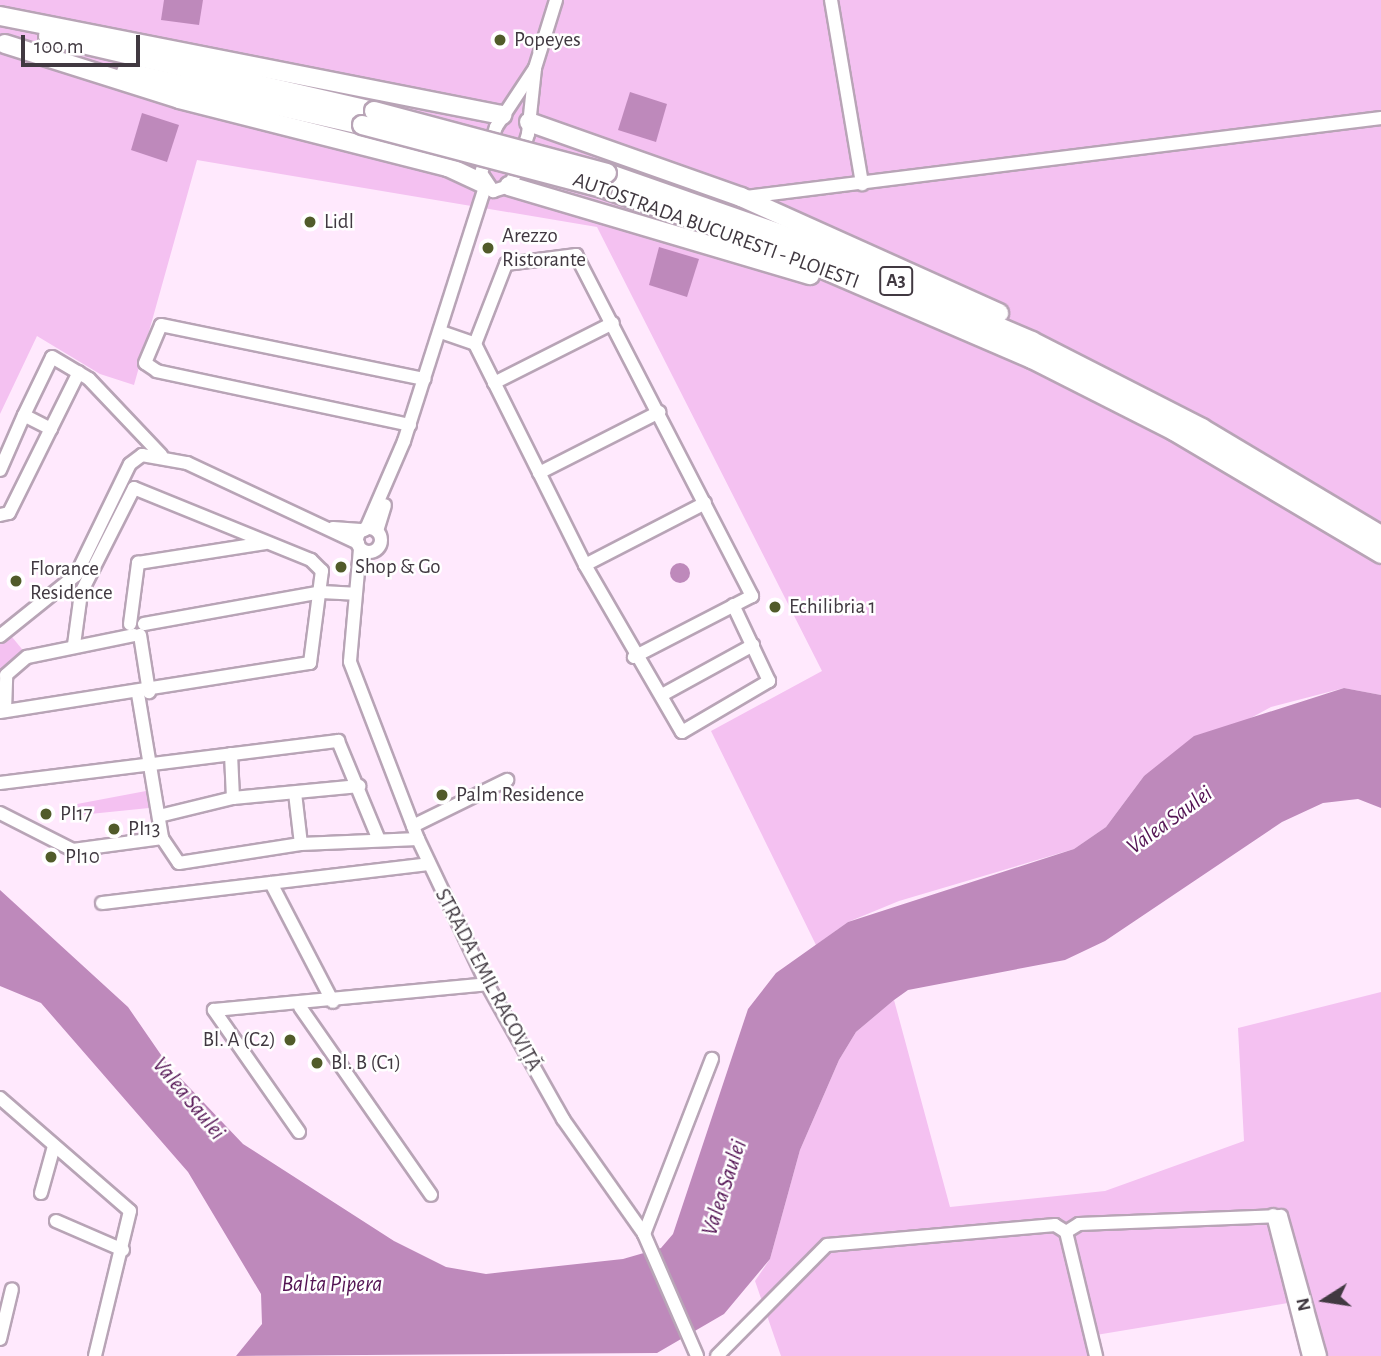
<!DOCTYPE html>
<html>
<head>
<meta charset="utf-8">
<style>
  body { margin:0 }
  #map { position:relative; width:1381px; height:1356px; overflow:hidden; background:#ffe9fd; font-family:"Alegreya Sans",sans-serif }
  div>[style] { position:absolute }
  .green>* { inset:0; background:#f4c1f1 }
  .water>* { inset:0; background:#be89bb }
  .round { border-radius:50% }
  .roads { filter:drop-shadow(2px 0 #b8a4b6) drop-shadow(-2px 0 #b8a4b6) drop-shadow(0 2px #b8a4b6) drop-shadow(0 -2px #b8a4b6) }
  .minor>* { height:12px; margin:-6px; padding:0 6px; transform-origin:6px; border-radius:6px; background:#fff }
  .minor>.ring { margin:-6px; padding:0; box-sizing:content-box; background:none; border:12px solid #fff; border-radius:50% }
  .highway>* { height:18px; margin:-9px; padding:0 9px; transform-origin:9px; border-radius:9px; background:#fff }
  .bridges { filter:drop-shadow(2px 0 #b8a4b6) drop-shadow(-2px 0 #b8a4b6) drop-shadow(0 2px #b8a4b6) drop-shadow(0 -2px #b8a4b6) }
  .highway-bridge>* { height:18px; margin:-9px; padding:0 9px; transform-origin:9px; border-radius:9px; background:#fff }
  .dots>* { width:19px; height:19px; translate:-50% -50%; box-sizing:border-box; border:4px solid #fff; border-radius:50% }
  span { translate:-50% -50%; white-space:nowrap; text-align:center; line-height:1.15; -webkit-text-stroke:5px #fff; paint-order:stroke }
  .shield-label span { padding:2px 5px; background:#fff; border:2px solid; border-radius:5px; -webkit-text-stroke-width:0 }
  .shield-label { font-size:19px; color:#413941; font-weight:700 }
  .poi-label { font-size:21px; color:#413941 }
  .left { translate:0 -50%; text-align:left }
  .right { translate:-100% -50%; text-align:right }
  .street-label { font-size:21px; color:#413941 }
  .water-label { font-size:23px; color:#541454; font-style:italic }
  .north { position:absolute; left:1290px; top:1265px; width:70px; height:70px; -webkit-text-stroke:5px #fff; paint-order:stroke; rotate:258deg; font-size:19px; font-weight:700; line-height:28px; text-align:center; color:#413941 }
  .north::after { content:''; display:block; margin:auto; width:24px; height:32px; background:#413941; clip-path:polygon(50% 0,100% 100%,50% 72%,0 100%) }
  .scale { position:absolute; left:21px; top:35px; width:119px; height:32px; box-sizing:border-box; border:4px solid #413941; border-top:0; padding-left:9px; font-size:21px; line-height:24px; white-space:nowrap; color:#413941; -webkit-text-stroke:5px #fff; paint-order:stroke }
</style>
</head>
<body>
<div id="map">
  <div class="green">
    <i style="clip-path:polygon(0 0,1381px 0,1381px 695px,1344px 688px,1271px 707px,1144px 776px,1106px 827px,1074px 849px,899px 901px,848px 922px,816px 945px,711px 731px,822px 671px,597px 227px,197px 160px,134px 385px,100px 374px,37px 336px,0 414px)"></i>
    <i style="clip-path:polygon(12px 637px,26px 654px,0 674px,0 644px)"></i>
    <i style="clip-path:polygon(146px 791px,149px 808px,80px 815px,77px 804px)"></i>
    <i style="clip-path:polygon(1381px 992px,1381px 1356px,1320px 1356px,1306px 1300px,1090px 1336px,1094px 1356px,781px 1356px,755px 1281px,770px 1259px,800px 1150px,839px 1060px,856px 1032px,894px 1000px,950px 1207px,1105px 1191px,1244px 1141px,1238px 1028px)"></i>
  </div>
  <div class="water">
    <i style="clip-path:polygon(164px 0,203px 0,199px 25px,161px 20px)"></i>
    <i style="clip-path:polygon(630px 92px,667px 104px,656px 142px,618px 130px)"></i>
    <i style="clip-path:polygon(142px 113px,179px 125px,167px 162px,131px 150px)"></i>
    <i style="clip-path:polygon(659px 247px,699px 259px,687px 297px,649px 285px)"></i>
    <i class="round" style="left:670px;top:563px;width:20px;height:20px"></i>
    <i style="clip-path:polygon(1344px 688px,1381px 695px,1381px 808px,1358px 799px,1323px 803px,1282px 822px,1105px 941px,1065px 960px,908px 990px,894px 1000px,856px 1032px,839px 1060px,800px 1150px,770px 1259px,724px 1314px,657px 1353px,236px 1356px,262px 1324px,261px 1294px,188px 1172px,41px 1003px,0 986px,0 890px,128px 1007px,168px 1065px,243px 1144px,394px 1241px,446px 1267px,486px 1274px,623px 1259px,661px 1248px,673px 1234px,748px 1009px,776px 973px,848px 922px,1074px 849px,1106px 827px,1144px 776px,1194px 736px)"></i>
  </div>
  <div class="roads">
    <div class="minor">
      <i style="left:831px;top:0;width:187px;rotate:80.4deg"></i>
      <i style="left:535px;top:68px;width:71px;rotate:123.5deg"></i>
      <i style="left:496px;top:127px;width:48px;rotate:108.1deg"></i>
      <i style="left:481px;top:173px;width:22px;rotate:56deg"></i>
      <i style="left:493px;top:191px;width:17px;rotate:-17deg"></i>
      <i style="left:509px;top:186px;width:15px;rotate:-62deg"></i>
      <i style="left:516px;top:173px;width:41px;rotate:-72.9deg"></i>
      <i style="left:528px;top:134px;width:66px;rotate:-83.9deg"></i>
      <i style="left:535px;top:68px;width:71px;rotate:-72.8deg"></i>
      <i style="left:746px;top:197px;width:640px;rotate:-7.09deg"></i>
      <i style="left:441px;top:332px;width:36px;rotate:19deg"></i>
      <i style="left:475px;top:344px;width:247px;rotate:63.5deg"></i>
      <i style="left:585px;top:565px;width:193px;rotate:59.9deg"></i>
      <i style="left:682px;top:732px;width:101px;rotate:-30.4deg"></i>
      <i style="left:769px;top:681px;width:84px;rotate:-115.3deg"></i>
      <i style="left:475px;top:344px;width:86px;rotate:-68.8deg"></i>
      <i style="left:506px;top:264px;width:71px;rotate:-7.3deg"></i>
      <i style="left:576px;top:255px;width:384px;rotate:62.7deg"></i>
      <i style="left:752px;top:596px;width:133px;rotate:152.7deg"></i>
      <i style="left:494px;top:383px;width:133px;rotate:-26.8deg"></i>
      <i style="left:410px;top:425px;width:259px;rotate:-168deg"></i>
      <i style="left:157px;top:371px;width:14px;rotate:-146deg"></i>
      <i style="left:145px;top:363px;width:41px;rotate:-67.2deg"></i>
      <i style="left:161px;top:325px;width:269px;rotate:11.6deg"></i>
      <i style="left:51px;top:429px;width:30px;rotate:-153deg"></i>
      <i style="left:24px;top:415px;width:64px;rotate:-64.2deg"></i>
      <i style="left:52px;top:357px;width:43px;rotate:30.7deg"></i>
      <i style="left:89px;top:379px;width:105px;rotate:46.5deg"></i>
      <i style="left:0;top:470px;width:60px;rotate:-66.4deg"></i>
      <i style="left:539px;top:473px;width:135px;rotate:-26.9deg"></i>
      <i style="left:0;top:515px;width:9px;rotate:-13deg"></i>
      <i style="left:9px;top:513px;width:157px;rotate:-63.6deg"></i>
      <i style="left:333px;top:528px;width:31px;rotate:4deg"></i>
      <i class="ring" style="left:357px;top:528px;width:12px;height:12px"></i>
      <i style="left:366px;top:529px;width:96px;rotate:-66.6deg"></i>
      <i style="left:404px;top:441px;width:267px;rotate:-72.3deg"></i>
      <i style="left:377px;top:531px;width:27px;rotate:-73deg"></i>
      <i style="left:360px;top:549px;width:113px;rotate:95.1deg"></i>
      <i style="left:350px;top:662px;width:190px;rotate:69deg"></i>
      <i style="left:418px;top:839px;width:161px;rotate:64.6deg"></i>
      <i style="left:487px;top:984px;width:155px;rotate:60.6deg"></i>
      <i style="left:563px;top:1119px;width:141px;rotate:54.8deg"></i>
      <i style="left:644px;top:1234px;width:133px;rotate:66.5deg"></i>
      <i style="left:585px;top:565px;width:135px;rotate:-27.3deg"></i>
      <i style="left:130px;top:624px;width:62px;rotate:-82.5deg"></i>
      <i style="left:138px;top:563px;width:129px;rotate:-8.9deg"></i>
      <i style="left:144px;top:624px;width:180px;rotate:-10.2deg"></i>
      <i style="left:321px;top:592px;width:34px;rotate:3deg"></i>
      <i style="left:140px;top:635px;width:58px;rotate:81deg"></i>
      <i style="left:0;top:636px;width:97px;rotate:-38.8deg"></i>
      <i style="left:76px;top:575px;width:123px;rotate:-64.1deg"></i>
      <i style="left:130px;top:464px;width:15px;rotate:-37deg"></i>
      <i style="left:142px;top:455px;width:46px;rotate:10.1deg"></i>
      <i style="left:187px;top:463px;width:189px;rotate:25.1deg"></i>
      <i style="left:138px;top:694px;width:146px;rotate:80.5deg"></i>
      <i style="left:162px;top:838px;width:30px;rotate:56deg"></i>
      <i style="left:179px;top:863px;width:123px;rotate:-8.9deg"></i>
      <i style="left:301px;top:844px;width:117px;rotate:-2.4deg"></i>
      <i style="left:662px;top:695px;width:104px;rotate:-28.8deg"></i>
      <i style="left:5px;top:711px;width:36px;rotate:-88deg"></i>
      <i style="left:6px;top:675px;width:28px;rotate:-41deg"></i>
      <i style="left:27px;top:657px;width:109px;rotate:-11.6deg"></i>
      <i style="left:0;top:712px;width:314px;rotate:-9deg"></i>
      <i style="left:310px;top:663px;width:93px;rotate:-82.6deg"></i>
      <i style="left:322px;top:571px;width:16px;rotate:-135deg"></i>
      <i style="left:311px;top:560px;width:191px;rotate:-157.9deg"></i>
      <i style="left:134px;top:488px;width:118px;rotate:116.8deg"></i>
      <i style="left:81px;top:593px;width:52px;rotate:97.7deg"></i>
      <i style="left:231px;top:754px;width:44px;rotate:87.4deg"></i>
      <i style="left:0;top:783px;width:341px;rotate:-7.1deg"></i>
      <i style="left:338px;top:741px;width:107px;rotate:67.5deg"></i>
      <i style="left:295px;top:793px;width:51px;rotate:83.3deg"></i>
      <i style="left:0;top:813px;width:82px;rotate:26.9deg"></i>
      <i style="left:73px;top:850px;width:90px;rotate:-7.7deg"></i>
      <i style="left:159px;top:816px;width:76px;rotate:-13.7deg"></i>
      <i style="left:233px;top:798px;width:127px;rotate:-5.4deg"></i>
      <i style="left:413px;top:826px;width:105px;rotate:-26.1deg"></i>
      <i style="left:271px;top:883px;width:134px;rotate:62.5deg"></i>
      <i style="left:102px;top:903px;width:329px;rotate:-6.8deg"></i>
      <i style="left:300px;top:1007px;width:229px;rotate:55.1deg"></i>
      <i style="left:0;top:1098px;width:172px;rotate:41deg"></i>
      <i style="left:130px;top:1211px;width:149px;rotate:103.6deg"></i>
      <i style="left:299px;top:1132px;width:149px;rotate:-124.9deg"></i>
      <i style="left:214px;top:1010px;width:274px;rotate:-5.4deg"></i>
      <i style="left:41px;top:1193px;width:49px;rotate:-74.5deg"></i>
      <i style="left:1273px;top:1215px;width:146px;rotate:75.7deg"></i>
      <i style="left:56px;top:1221px;width:73px;rotate:23.4deg"></i>
      <i style="left:1066px;top:1232px;width:15px;rotate:-32deg"></i>
      <i style="left:1079px;top:1224px;width:202px;rotate:-2.3deg"></i>
      <i style="left:1281px;top:1216px;width:145px;rotate:74.4deg"></i>
      <i style="left:644px;top:1234px;width:188px;rotate:-68.8deg"></i>
      <i style="left:0;top:1339px;width:51px;rotate:-76.5deg"></i>
      <i style="left:717px;top:1356px;width:156px;rotate:-45.3deg"></i>
      <i style="left:827px;top:1245px;width:229px;rotate:-5deg"></i>
      <i style="left:1055px;top:1225px;width:13px;rotate:32deg"></i>
      <i style="left:1066px;top:1232px;width:128px;rotate:76.4deg"></i>
    </div>
    <div class="highway">
      <i style="left:0;top:16px;width:512px;rotate:11.16deg"></i>
      <i style="left:48px;top:36px;width:335px;rotate:13deg"></i>
      <i style="left:5px;top:44px;width:182px;rotate:17.5deg"></i>
      <i style="left:179px;top:99px;width:277px;rotate:14.2deg"></i>
      <i style="left:448px;top:167px;width:38px;rotate:25deg"></i>
      <i style="left:126px;top:72px;width:242px;rotate:12.7deg"></i>
      <i style="left:529px;top:122px;width:225px;rotate:19.5deg"></i>
      <i style="left:741px;top:197px;width:283px;rotate:24.2deg"></i>
      <i style="left:607px;top:173px;width:184px;rotate:19.3deg"></i>
      <i style="left:781px;top:234px;width:273px;rotate:23.1deg"></i>
      <i style="left:1032px;top:341px;width:191px;rotate:27.1deg"></i>
      <i style="left:1202px;top:428px;width:209px;rotate:30.9deg"></i>
      <i style="left:509px;top:186px;width:314px;rotate:16.5deg"></i>
      <i style="left:602px;top:188px;width:182px;rotate:19.2deg"></i>
      <i style="left:774px;top:248px;width:281px;rotate:23.3deg"></i>
      <i style="left:1032px;top:359px;width:159px;rotate:26.9deg"></i>
      <i style="left:1174px;top:431px;width:241px;rotate:30.7deg"></i>
    </div>
  </div>
  <div class="bridges">
    <div class="highway-bridge">
      <i style="left:374px;top:111px;width:241px;rotate:14.9deg"></i>
      <i style="left:362px;top:125px;width:248px;rotate:14.7deg"></i>
    </div>
  </div>
  <div class="dots">
    <i style="left:500px;top:40px;background:#515b2a"></i>
    <i style="left:310px;top:222px;background:#515b2a"></i>
    <i style="left:488px;top:248px;background:#515b2a"></i>
    <i style="left:341px;top:567px;background:#515b2a"></i>
    <i style="left:16px;top:581px;background:#515b2a"></i>
    <i style="left:775px;top:607px;background:#515b2a"></i>
    <i style="left:442px;top:795px;background:#515b2a"></i>
    <i style="left:46px;top:814px;background:#515b2a"></i>
    <i style="left:114px;top:829px;background:#515b2a"></i>
    <i style="left:51px;top:857px;background:#515b2a"></i>
    <i style="left:290px;top:1040px;background:#515b2a"></i>
    <i style="left:317px;top:1063px;background:#515b2a"></i>
  </div>
  <div class="shield-label">
    <span style="left:896px;top:281px">A3</span>
  </div>
  <div class="poi-label">
    <span class="left" style="left:514px;top:40px">Popeyes</span>
    <span class="left" style="left:324px;top:222px">Lidl</span>
    <span class="left" style="left:502px;top:248px">Arezzo<br>Ristorante</span>
    <span class="left" style="left:355px;top:567px">Shop &amp; Go</span>
    <span class="left" style="left:30px;top:581px">Florance<br>Residence</span>
    <span class="left" style="left:789px;top:607px">Echilibria 1</span>
    <span class="left" style="left:456px;top:795px">Palm Residence</span>
    <span class="left" style="left:60px;top:814px">PI17</span>
    <span class="left" style="left:128px;top:829px">PI13</span>
    <span class="left" style="left:65px;top:857px">PI10</span>
    <span class="right" style="left:276px;top:1040px">Bl. A (C2)</span>
    <span class="left" style="left:331px;top:1063px">Bl. B (C1)</span>
  </div>
  <div class="street-label">
    <span style="left:716px;top:231px;rotate:20deg">AUTOSTRADA BUCURESTI - PLOIESTI</span>
    <span style="left:488px;top:980px;rotate:62deg">STRADA EMIL RACOVIȚĂ</span>
  </div>
  <div class="water-label">
    <span style="left:1170px;top:821px;rotate:-36deg">Valea Saulei</span>
    <span style="left:188px;top:1099px;rotate:50deg">Valea Saulei</span>
    <span style="left:725px;top:1188px;rotate:-72deg">Valea Saulei</span>
    <span style="left:332px;top:1285px">Balta Pipera</span>
  </div>
  <div class="north">N</div>
  <div class="scale">100 m</div>
</div>
</body>
</html>
